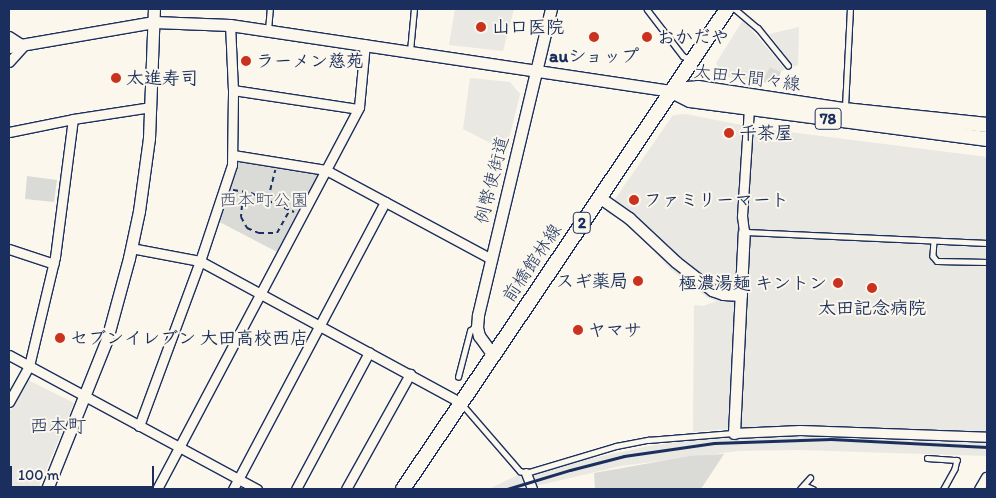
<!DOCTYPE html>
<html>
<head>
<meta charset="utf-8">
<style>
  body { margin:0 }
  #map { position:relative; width:996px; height:498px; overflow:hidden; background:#fbf7ec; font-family:Itim,"Klee One",sans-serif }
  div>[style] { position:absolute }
  .built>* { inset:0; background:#eae8e2 }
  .green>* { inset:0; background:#dadad7 }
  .path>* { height:2px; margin-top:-1px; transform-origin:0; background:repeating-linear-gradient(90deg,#1b2f5e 0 5px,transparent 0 9px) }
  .roads { filter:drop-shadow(1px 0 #1b2f5e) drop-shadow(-1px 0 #1b2f5e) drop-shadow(0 1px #1b2f5e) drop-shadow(0 -1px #1b2f5e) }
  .lane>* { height:4.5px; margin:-2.25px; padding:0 2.25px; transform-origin:2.25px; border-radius:2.25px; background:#fbf7ec }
  .street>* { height:9px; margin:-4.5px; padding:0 4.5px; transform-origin:4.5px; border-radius:4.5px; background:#fbf7ec }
  .secondary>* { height:11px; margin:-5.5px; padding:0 5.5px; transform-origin:5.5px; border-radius:5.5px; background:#fbf7ec }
  .primary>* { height:14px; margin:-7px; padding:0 7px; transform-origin:7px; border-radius:7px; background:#fbf7ec }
  .rail>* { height:3px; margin:-1.5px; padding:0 1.5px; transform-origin:1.5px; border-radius:1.5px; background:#1b2f5e }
  .dots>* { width:14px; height:14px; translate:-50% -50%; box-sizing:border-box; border:2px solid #fbf7ec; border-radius:50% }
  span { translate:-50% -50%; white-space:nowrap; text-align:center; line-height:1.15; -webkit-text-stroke:4px #fbf7ec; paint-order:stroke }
  .shield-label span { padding:1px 4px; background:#fbf7ec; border:1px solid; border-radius:4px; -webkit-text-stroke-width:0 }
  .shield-label { font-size:16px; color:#1b2f5e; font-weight:700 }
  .poi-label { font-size:18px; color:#1b2f5e; font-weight:700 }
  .left { translate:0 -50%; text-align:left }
  .right { translate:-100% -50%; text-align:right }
  .street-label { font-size:18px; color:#1b2f5e }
  .park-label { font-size:18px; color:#415176 }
  .neighbourhood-label { font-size:19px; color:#1b2f5e }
  .frame { position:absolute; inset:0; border:10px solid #1b2f5e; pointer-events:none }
  .scale { position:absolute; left:10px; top:466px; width:144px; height:22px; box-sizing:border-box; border:2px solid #1b2f5e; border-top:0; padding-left:6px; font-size:15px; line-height:18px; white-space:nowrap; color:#1b2f5e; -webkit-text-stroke:4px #fbf7ec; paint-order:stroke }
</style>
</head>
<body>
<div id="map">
  <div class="built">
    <i style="clip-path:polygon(455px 9px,514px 9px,503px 51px,449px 45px)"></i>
    <i style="clip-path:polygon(743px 20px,785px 69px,781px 72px,770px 67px,762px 82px,722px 76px,716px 63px)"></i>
    <i style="clip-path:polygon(799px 27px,798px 65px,794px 67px,769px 34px)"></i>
    <i style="clip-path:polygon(470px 78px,510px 82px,520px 94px,506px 151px,463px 129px)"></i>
    <i style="clip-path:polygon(686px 114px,751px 127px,987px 157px,987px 432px,750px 427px,693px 432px,694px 305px,703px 306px,717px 301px,708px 298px,670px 269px,645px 241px,622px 221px,606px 212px,673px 115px)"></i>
    <i style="clip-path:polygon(28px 380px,74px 403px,38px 489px,9px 489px,9px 413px)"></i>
    <i style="clip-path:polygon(774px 434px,987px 441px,987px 456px,799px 450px,738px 451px,621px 466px,536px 486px,533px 475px,588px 459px,650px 446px,693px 440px)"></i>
    <i style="clip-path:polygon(518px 475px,522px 477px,526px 489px,489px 489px)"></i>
  </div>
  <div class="green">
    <i style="clip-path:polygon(770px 67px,781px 72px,776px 84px,762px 82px)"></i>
    <i style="clip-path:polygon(233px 155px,326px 170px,281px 254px,214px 219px)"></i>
    <i style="clip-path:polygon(27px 176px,57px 180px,54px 202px,25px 199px)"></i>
    <i style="clip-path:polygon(724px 454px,701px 489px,595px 489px,594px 473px,690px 456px)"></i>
  </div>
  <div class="path">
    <i style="left:233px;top:190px;width:18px;rotate:9deg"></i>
    <i style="left:251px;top:193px;width:47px;rotate:23.8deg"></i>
    <i style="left:232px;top:196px;width:13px;rotate:42deg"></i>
    <i style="left:242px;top:205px;width:12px;rotate:95deg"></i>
    <i style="left:241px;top:217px;width:13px;rotate:61deg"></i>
    <i style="left:247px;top:228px;width:13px;rotate:23deg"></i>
    <i style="left:259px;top:233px;width:18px"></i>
    <i style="left:277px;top:233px;width:26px;rotate:-61deg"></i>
    <i style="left:268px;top:199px;width:30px;rotate:-76deg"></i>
  </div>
  <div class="roads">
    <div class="lane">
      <i style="left:647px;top:9px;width:59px;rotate:52.5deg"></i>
      <i style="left:683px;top:56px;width:10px;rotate:24deg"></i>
      <i style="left:735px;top:9px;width:30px;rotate:40deg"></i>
      <i style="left:758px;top:28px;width:48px;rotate:51deg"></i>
      <i style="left:268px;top:30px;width:21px;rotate:-85deg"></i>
      <i style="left:410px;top:51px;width:42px;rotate:-84.6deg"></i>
      <i style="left:845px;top:107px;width:98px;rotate:-87.1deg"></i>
      <i style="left:746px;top:232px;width:241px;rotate:2.6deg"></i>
      <i style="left:934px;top:241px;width:15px;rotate:94deg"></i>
      <i style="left:933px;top:256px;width:6px;rotate:51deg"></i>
      <i style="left:937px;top:261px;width:50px;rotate:1.1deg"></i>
      <i style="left:458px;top:377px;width:48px;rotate:-75.4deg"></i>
      <i style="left:470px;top:331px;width:8px;rotate:-45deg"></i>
      <i style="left:462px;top:404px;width:89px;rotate:49.1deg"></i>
      <i style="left:520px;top:471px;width:6px;rotate:18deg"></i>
      <i style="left:526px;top:473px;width:94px;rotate:-16.7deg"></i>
      <i style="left:616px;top:446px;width:33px;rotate:-11deg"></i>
      <i style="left:648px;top:440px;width:85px;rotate:-4.7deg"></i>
      <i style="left:927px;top:458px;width:30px;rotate:4deg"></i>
      <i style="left:957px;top:460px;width:9px;rotate:103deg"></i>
      <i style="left:955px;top:469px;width:23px;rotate:119deg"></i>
      <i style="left:804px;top:485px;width:10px;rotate:24deg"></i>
      <i style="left:800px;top:489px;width:15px;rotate:-48deg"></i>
    </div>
    <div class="street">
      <i style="left:9px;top:36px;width:17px;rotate:33deg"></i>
      <i style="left:9px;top:62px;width:24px;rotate:-48deg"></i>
      <i style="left:233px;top:90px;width:126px;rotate:8.6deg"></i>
      <i style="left:9px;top:132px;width:65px;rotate:-11.5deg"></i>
      <i style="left:73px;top:119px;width:79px;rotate:-8.7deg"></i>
      <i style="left:233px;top:155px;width:94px;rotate:9.2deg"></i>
      <i style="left:326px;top:170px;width:187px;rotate:28.3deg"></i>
      <i style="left:744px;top:232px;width:16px;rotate:-97deg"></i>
      <i style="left:742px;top:216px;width:108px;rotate:-86.3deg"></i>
      <i style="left:131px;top:248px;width:70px;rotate:10.7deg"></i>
      <i style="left:200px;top:261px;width:297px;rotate:28.5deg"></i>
      <i style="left:9px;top:249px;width:47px;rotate:18.4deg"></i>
      <i style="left:9px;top:355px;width:282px;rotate:28.4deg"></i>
      <i style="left:9px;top:402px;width:41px;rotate:-60.9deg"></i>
      <i style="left:29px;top:366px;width:112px;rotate:-76.6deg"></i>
      <i style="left:55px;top:257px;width:139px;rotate:-82.6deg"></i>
      <i style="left:139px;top:426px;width:176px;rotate:-69.7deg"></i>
      <i style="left:200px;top:261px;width:101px;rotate:-71.6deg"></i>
      <i style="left:232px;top:165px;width:75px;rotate:-89.2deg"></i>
      <i style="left:233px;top:90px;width:65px;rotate:-92.6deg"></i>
      <i style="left:734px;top:433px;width:66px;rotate:-2.6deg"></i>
      <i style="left:800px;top:430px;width:187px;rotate:2.1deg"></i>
      <i style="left:526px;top:473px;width:17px;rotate:69deg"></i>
      <i style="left:157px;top:489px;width:432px;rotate:-62.1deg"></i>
      <i style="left:359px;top:107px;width:63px;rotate:-84.6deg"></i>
      <i style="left:233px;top:489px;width:325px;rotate:-62.1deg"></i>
      <i style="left:296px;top:489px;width:155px;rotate:-61.9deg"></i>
      <i style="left:346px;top:489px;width:132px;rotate:-60.9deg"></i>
      <i style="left:979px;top:489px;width:14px;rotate:-60deg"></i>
    </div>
    <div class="secondary">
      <i style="left:9px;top:47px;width:147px;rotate:-9.8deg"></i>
      <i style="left:154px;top:22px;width:76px;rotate:2.3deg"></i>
      <i style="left:230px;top:25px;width:447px;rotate:8.5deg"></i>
      <i style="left:599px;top:197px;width:37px;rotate:35deg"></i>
      <i style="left:629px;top:218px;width:64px;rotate:43.1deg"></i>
      <i style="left:676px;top:262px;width:46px;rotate:37.9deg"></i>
      <i style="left:712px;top:290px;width:12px;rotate:20deg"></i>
      <i style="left:723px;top:294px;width:18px;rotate:3deg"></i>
      <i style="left:493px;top:355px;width:24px;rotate:-126deg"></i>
      <i style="left:479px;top:336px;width:9px;rotate:-103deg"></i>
      <i style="left:477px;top:327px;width:12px;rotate:-85deg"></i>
      <i style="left:478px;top:315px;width:315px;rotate:-76.6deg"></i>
      <i style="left:734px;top:433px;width:201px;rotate:-87.2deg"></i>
      <i style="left:47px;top:489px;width:162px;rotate:-68.2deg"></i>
      <i style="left:107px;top:339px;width:84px;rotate:-74.8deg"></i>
      <i style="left:129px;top:258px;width:48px;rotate:-78deg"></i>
      <i style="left:139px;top:211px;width:74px;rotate:-82.2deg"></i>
      <i style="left:149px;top:138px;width:129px;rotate:-87.8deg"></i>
    </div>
    <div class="primary">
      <i style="left:672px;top:90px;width:26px;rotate:-4deg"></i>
      <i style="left:698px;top:88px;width:148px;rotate:8.6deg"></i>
      <i style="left:844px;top:110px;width:144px;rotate:6deg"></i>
      <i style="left:672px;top:91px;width:20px;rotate:27deg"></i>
      <i style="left:690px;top:100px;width:300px;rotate:7.5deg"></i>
      <i style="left:403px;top:489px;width:579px;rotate:-55.98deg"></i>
    </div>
  </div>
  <div class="rail">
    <i style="left:507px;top:489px;width:66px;rotate:-16.8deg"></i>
    <i style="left:570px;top:470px;width:56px;rotate:-14.5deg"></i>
    <i style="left:624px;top:456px;width:91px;rotate:-8.2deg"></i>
    <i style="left:714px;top:443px;width:117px;rotate:-2deg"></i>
    <i style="left:831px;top:439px;width:156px;rotate:2.9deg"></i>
  </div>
  <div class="dots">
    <i style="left:481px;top:27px;background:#c8321e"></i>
    <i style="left:594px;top:37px;background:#c8321e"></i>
    <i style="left:647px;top:37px;background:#c8321e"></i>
    <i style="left:246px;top:61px;background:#c8321e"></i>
    <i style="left:116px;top:78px;background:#c8321e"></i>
    <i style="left:729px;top:133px;background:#c8321e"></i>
    <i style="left:634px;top:200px;background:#c8321e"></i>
    <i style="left:638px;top:281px;background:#c8321e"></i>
    <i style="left:838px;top:283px;background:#c8321e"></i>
    <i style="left:872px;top:288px;background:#c8321e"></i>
    <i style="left:578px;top:330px;background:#c8321e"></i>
    <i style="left:60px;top:338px;background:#c8321e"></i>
  </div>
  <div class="shield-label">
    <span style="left:828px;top:119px">78</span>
    <span style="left:582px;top:223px">2</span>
  </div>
  <div class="poi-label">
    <span class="left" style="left:492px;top:27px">山口医院</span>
    <span class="left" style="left:657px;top:37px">おかだや</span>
    <span style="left:594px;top:56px">auショップ</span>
    <span class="left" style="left:256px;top:61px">ラーメン慈苑</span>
    <span class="left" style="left:126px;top:78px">太進寿司</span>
    <span class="left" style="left:739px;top:133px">千茶屋</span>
    <span class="left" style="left:644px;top:200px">ファミリーマート</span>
    <span class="right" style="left:628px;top:281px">スギ薬局</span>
    <span class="right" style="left:827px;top:283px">極濃湯麺 キントン</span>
    <span style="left:872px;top:308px">太田記念病院</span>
    <span class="left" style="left:588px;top:330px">ヤマサ</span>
    <span class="left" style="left:70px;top:338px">セブンイレブン 大田高校西店</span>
  </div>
  <div class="street-label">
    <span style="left:747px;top:78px;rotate:7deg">太田大間々線</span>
    <span style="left:492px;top:180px;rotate:-76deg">例幣使街道</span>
    <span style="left:532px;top:263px;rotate:-56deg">前橋館林線</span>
  </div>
  <div class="park-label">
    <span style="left:264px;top:200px">西本町公園</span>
  </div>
  <div class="neighbourhood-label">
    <span style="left:58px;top:426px">西本町</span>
  </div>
  <div class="frame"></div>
  <div class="scale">100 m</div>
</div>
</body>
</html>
